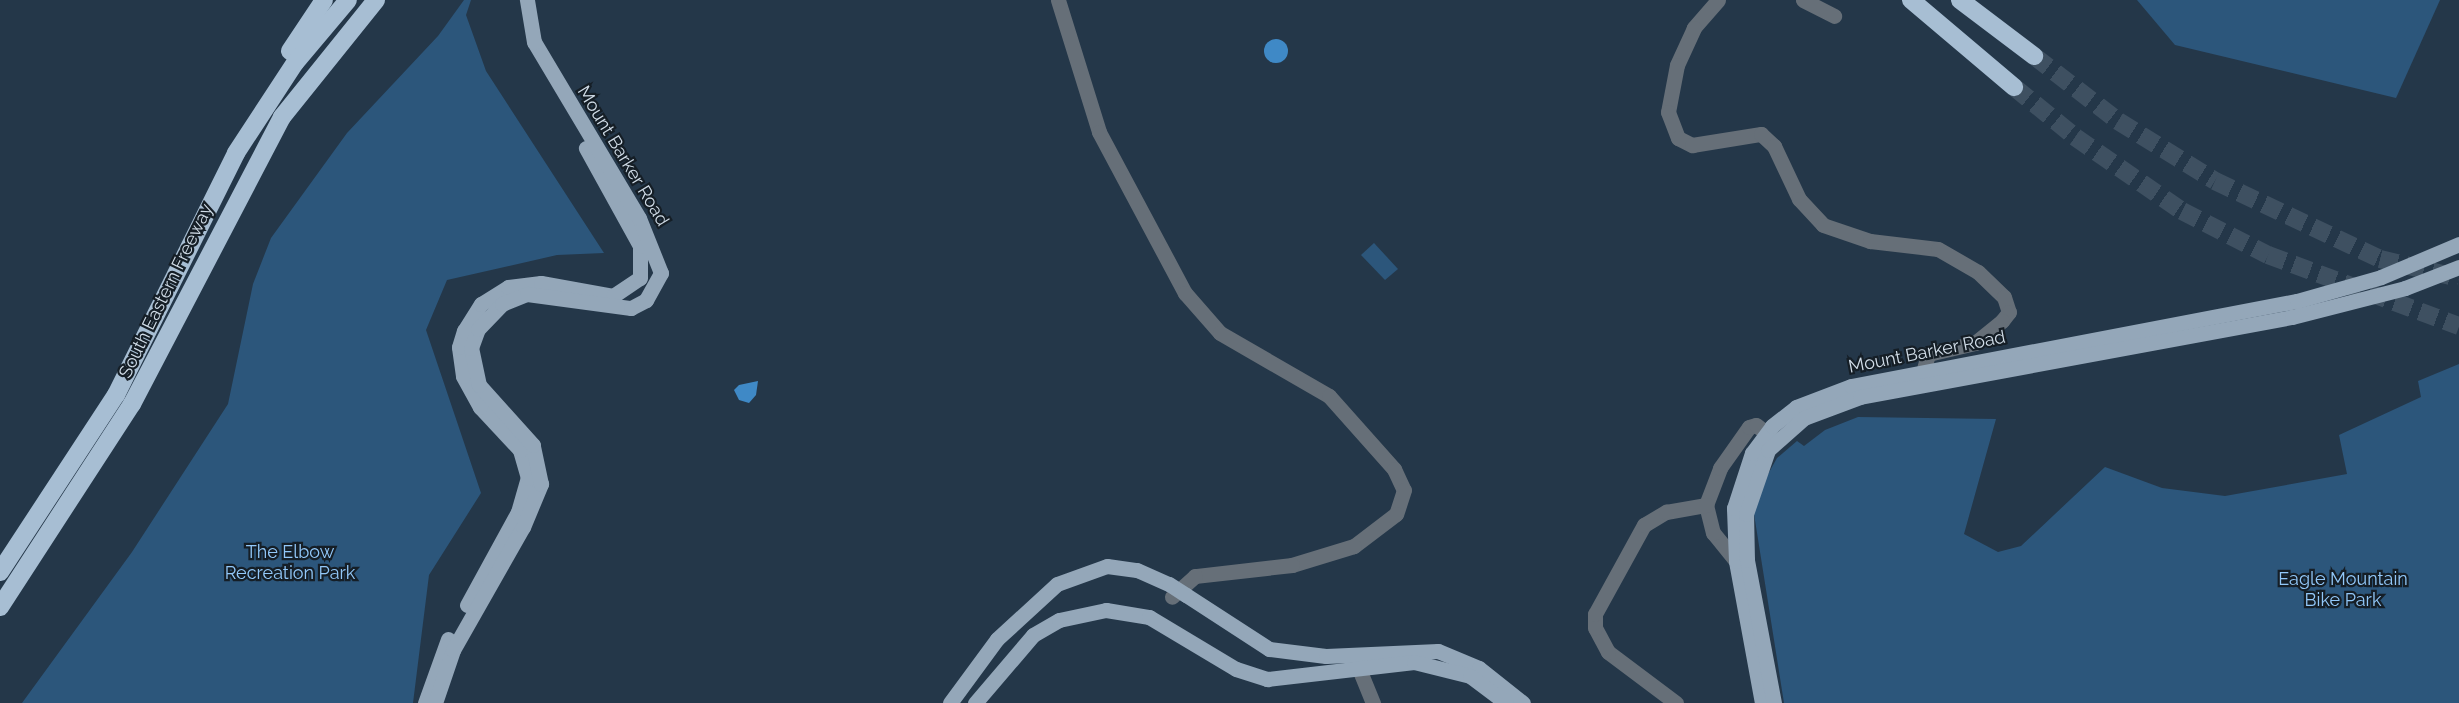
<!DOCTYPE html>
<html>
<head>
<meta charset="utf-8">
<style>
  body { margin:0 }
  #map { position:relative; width:2459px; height:703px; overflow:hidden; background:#243749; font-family:Raleway,sans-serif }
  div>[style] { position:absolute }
  .green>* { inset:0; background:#2c567b }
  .water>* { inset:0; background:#3f89c6 }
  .round { border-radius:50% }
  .highway-tunnel>* { height:18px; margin-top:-9px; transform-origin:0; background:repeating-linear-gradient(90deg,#3e5061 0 18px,transparent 0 27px) }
  .minor>* { height:15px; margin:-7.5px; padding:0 7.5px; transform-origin:7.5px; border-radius:7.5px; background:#666f78 }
  .major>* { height:15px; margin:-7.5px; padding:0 7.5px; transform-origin:7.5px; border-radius:7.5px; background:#94a7b9 }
  .highway>* { height:18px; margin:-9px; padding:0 9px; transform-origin:9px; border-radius:9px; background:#a7bed3 }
  .major-bridge>* { height:15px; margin:-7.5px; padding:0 7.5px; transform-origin:7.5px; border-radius:7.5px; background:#94a7b9 }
  span { translate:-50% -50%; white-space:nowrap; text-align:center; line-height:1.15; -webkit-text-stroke:4.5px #151e26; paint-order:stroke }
  .street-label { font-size:18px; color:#d0dce7 }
  .park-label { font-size:18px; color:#92c8f9 }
</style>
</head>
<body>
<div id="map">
  <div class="green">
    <i style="clip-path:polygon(464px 0,471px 0,466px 15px,486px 71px,604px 253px,557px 255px,447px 280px,426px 330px,481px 493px,429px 575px,413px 703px,22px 703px,132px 552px,228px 404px,253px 284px,271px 238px,347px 133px,438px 36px)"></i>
    <i style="clip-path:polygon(2137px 0,2440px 0,2396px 98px,2175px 45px)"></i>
    <i style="clip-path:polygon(1374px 243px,1398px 269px,1385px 280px,1361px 255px)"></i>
    <i style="clip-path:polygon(2459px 364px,2459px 703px,1784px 703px,1754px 514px,1758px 492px,1777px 458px,1797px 441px,1804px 446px,1825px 430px,1858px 417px,1996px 419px,1964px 534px,1998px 552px,2021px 546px,2105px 467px,2162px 488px,2225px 496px,2347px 474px,2339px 435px,2421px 397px,2418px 381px)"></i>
  </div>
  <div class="water">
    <i class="round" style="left:1264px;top:39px;width:24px;height:24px"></i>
    <i style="clip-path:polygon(758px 381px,756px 395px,749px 403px,739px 400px,734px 390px,739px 385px)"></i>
  </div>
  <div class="highway-tunnel">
    <i style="left:2034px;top:56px;width:106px;rotate:37.7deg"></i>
    <i style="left:2118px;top:121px;width:114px;rotate:31.7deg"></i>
    <i style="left:2215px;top:181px;width:183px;rotate:25.3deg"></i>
    <i style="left:2380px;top:259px;width:81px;rotate:13.5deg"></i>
    <i style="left:2014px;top:87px;width:79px;rotate:39.3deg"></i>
    <i style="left:2075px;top:137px;width:130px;rotate:34.7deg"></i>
    <i style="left:2182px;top:211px;width:97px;rotate:27.1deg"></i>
    <i style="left:2268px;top:255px;width:204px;rotate:20.4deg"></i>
  </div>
  <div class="minor">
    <i style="left:1058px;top:0;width:138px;rotate:72.7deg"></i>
    <i style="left:1099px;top:132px;width:183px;rotate:61.9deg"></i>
    <i style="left:1185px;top:293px;width:53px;rotate:48.8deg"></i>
    <i style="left:1220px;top:333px;width:126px;rotate:30deg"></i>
    <i style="left:1329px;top:396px;width:98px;rotate:48.3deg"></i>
    <i style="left:1394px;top:469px;width:23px;rotate:65deg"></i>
    <i style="left:1404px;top:490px;width:25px;rotate:108deg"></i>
    <i style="left:1396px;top:514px;width:53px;rotate:142.7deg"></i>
    <i style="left:1354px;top:546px;width:65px;rotate:163deg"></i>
    <i style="left:1292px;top:565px;width:98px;rotate:173.5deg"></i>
    <i style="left:1195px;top:576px;width:31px;rotate:138deg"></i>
    <i style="left:1718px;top:0;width:37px;rotate:131deg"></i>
    <i style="left:1694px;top:28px;width:41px;rotate:114.7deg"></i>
    <i style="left:1677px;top:65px;width:48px;rotate:100.8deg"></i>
    <i style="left:1668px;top:112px;width:28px;rotate:69deg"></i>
    <i style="left:1678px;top:138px;width:16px;rotate:27deg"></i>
    <i style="left:1692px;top:145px;width:70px;rotate:-9.1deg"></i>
    <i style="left:1761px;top:134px;width:18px;rotate:43deg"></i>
    <i style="left:1774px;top:146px;width:59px;rotate:64.7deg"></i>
    <i style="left:1799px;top:199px;width:35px;rotate:47deg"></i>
    <i style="left:1823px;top:225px;width:50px;rotate:18.8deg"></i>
    <i style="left:1870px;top:241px;width:68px;rotate:6.7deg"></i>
    <i style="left:1938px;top:249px;width:46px;rotate:29.9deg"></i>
    <i style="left:1978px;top:272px;width:36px;rotate:44deg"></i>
    <i style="left:2004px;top:297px;width:16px;rotate:72deg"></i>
    <i style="left:2009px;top:312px;width:11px;rotate:128deg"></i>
    <i style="left:2002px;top:321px;width:35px;rotate:141deg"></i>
    <i style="left:1975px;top:343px;width:48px;rotate:166.8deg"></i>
    <i style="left:1928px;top:354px;width:30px;rotate:105deg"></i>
    <i style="left:1803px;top:0;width:35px;rotate:27deg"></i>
    <i style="left:1736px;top:561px;width:36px;rotate:-129deg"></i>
    <i style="left:1713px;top:533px;width:29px;rotate:-104deg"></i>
    <i style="left:1706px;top:505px;width:40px;rotate:-69deg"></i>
    <i style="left:1720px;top:468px;width:50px;rotate:-54.7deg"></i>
    <i style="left:1749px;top:427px;width:7px;rotate:-16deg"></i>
    <i style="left:1756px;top:425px;width:24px;rotate:38deg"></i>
    <i style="left:1355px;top:659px;width:48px;rotate:67.8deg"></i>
    <i style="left:1676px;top:703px;width:85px;rotate:-143.1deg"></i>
    <i style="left:1608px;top:652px;width:27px;rotate:-118deg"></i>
    <i style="left:1595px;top:628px;width:14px;rotate:-90deg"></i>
    <i style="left:1595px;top:614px;width:102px;rotate:-61.2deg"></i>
    <i style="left:1644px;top:525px;width:26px;rotate:-31deg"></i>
    <i style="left:1666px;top:512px;width:41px;rotate:-9.9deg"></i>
  </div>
  <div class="major">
    <i style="left:1186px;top:595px;width:99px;rotate:33deg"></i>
    <i style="left:1269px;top:649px;width:57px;rotate:7deg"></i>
    <i style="left:1326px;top:656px;width:112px;rotate:-2.6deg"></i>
    <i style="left:1438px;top:651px;width:44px;rotate:22.5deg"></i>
    <i style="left:1479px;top:668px;width:56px;rotate:38.5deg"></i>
    <i style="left:467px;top:605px;width:106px;rotate:-61.3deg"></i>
    <i style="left:518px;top:512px;width:35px;rotate:-74deg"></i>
    <i style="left:528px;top:478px;width:29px;rotate:-106deg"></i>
    <i style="left:520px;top:450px;width:59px;rotate:-132.9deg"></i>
    <i style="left:480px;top:407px;width:35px;rotate:-119deg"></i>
    <i style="left:463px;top:376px;width:29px;rotate:-98deg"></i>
    <i style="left:459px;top:347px;width:17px;rotate:-73deg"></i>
    <i style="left:464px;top:331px;width:32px;rotate:-58deg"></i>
    <i style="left:481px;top:304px;width:32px;rotate:-32deg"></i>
    <i style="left:508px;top:287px;width:33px;rotate:-7deg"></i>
    <i style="left:541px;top:283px;width:73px;rotate:10.2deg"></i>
    <i style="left:613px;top:296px;width:32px;rotate:-34deg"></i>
    <i style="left:640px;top:278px;width:32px;rotate:-90deg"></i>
    <i style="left:640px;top:246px;width:112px;rotate:-118.9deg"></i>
    <i style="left:425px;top:703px;width:68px;rotate:-70.2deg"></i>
    <i style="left:435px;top:703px;width:56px;rotate:-71.2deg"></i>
    <i style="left:453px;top:650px;width:142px;rotate:-60.4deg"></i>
    <i style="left:523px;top:527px;width:47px;rotate:-67.3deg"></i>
    <i style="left:541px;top:484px;width:40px;rotate:-102deg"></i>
    <i style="left:533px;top:445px;width:81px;rotate:-132deg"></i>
    <i style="left:479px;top:385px;width:38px;rotate:-102deg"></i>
    <i style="left:471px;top:348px;width:20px;rotate:-70deg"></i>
    <i style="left:478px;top:329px;width:35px;rotate:-46deg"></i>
    <i style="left:502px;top:304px;width:27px;rotate:-22deg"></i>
    <i style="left:527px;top:294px;width:105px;rotate:7.7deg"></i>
    <i style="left:631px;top:308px;width:17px;rotate:-28deg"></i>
    <i style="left:646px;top:300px;width:31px;rotate:-61deg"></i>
    <i style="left:661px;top:273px;width:59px;rotate:-111.8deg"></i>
    <i style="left:639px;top:218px;width:205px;rotate:-120.8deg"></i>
    <i style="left:534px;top:42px;width:43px;rotate:-99.5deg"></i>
    <i style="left:950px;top:703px;width:79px;rotate:-53.7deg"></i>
    <i style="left:997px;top:639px;width:81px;rotate:-42.5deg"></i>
    <i style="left:1057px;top:584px;width:53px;rotate:-19.8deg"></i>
    <i style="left:1107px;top:566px;width:30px;rotate:8deg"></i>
    <i style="left:1137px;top:570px;width:35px;rotate:24deg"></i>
    <i style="left:975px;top:703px;width:89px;rotate:-49.5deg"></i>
    <i style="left:1033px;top:635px;width:30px;rotate:-30deg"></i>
    <i style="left:1059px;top:620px;width:48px;rotate:-12deg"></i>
    <i style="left:1106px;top:610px;width:44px;rotate:9.2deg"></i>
    <i style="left:1149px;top:617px;width:101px;rotate:30.9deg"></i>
    <i style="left:1236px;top:669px;width:33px;rotate:18deg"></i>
    <i style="left:1267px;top:679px;width:148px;rotate:-6.6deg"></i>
    <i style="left:1414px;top:662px;width:58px;rotate:14deg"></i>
    <i style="left:1470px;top:676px;width:45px;rotate:36.9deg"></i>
    <i style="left:1762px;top:703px;width:144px;rotate:-100.4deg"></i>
    <i style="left:1736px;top:561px;width:53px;rotate:-92.2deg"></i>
    <i style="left:1734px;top:508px;width:58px;rotate:-71.9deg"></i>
    <i style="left:1752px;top:453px;width:34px;rotate:-53deg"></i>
    <i style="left:1772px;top:426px;width:31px;rotate:-38deg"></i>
    <i style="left:1796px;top:407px;width:59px;rotate:-20.9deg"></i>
    <i style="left:1851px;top:386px;width:454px;rotate:-10.8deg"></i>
    <i style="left:2297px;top:301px;width:87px;rotate:-15.9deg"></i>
    <i style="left:2381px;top:277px;width:85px;rotate:-22.9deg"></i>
    <i style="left:1774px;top:703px;width:146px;rotate:-100.7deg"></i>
    <i style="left:1747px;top:560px;width:46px;rotate:-91.2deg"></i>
    <i style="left:1746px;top:514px;width:68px;rotate:-71deg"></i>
    <i style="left:1768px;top:450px;width:48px;rotate:-41.6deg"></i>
    <i style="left:1804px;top:418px;width:60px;rotate:-20.6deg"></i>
    <i style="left:1860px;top:397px;width:439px;rotate:-10.5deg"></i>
    <i style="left:2292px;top:317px;width:117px;rotate:-14.4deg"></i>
    <i style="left:2405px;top:288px;width:58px;rotate:-21.3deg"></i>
  </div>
  <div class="highway">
    <i style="left:1911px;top:0;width:135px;rotate:40.2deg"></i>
    <i style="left:1960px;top:0;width:93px;rotate:37.1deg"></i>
    <i style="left:290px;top:51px;width:61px;rotate:-56.3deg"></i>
    <i style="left:0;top:572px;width:212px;rotate:-56.8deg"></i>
    <i style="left:116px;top:395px;width:270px;rotate:-63.6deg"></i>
    <i style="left:236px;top:153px;width:108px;rotate:-56.8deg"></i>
    <i style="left:295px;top:63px;width:82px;rotate:-49.9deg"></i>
    <i style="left:0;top:607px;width:242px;rotate:-57deg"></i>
    <i style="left:132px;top:404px;width:324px;rotate:-62.4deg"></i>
    <i style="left:282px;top:117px;width:150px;rotate:-51.2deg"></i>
  </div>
  <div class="major-bridge">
    <i style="left:1169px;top:584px;width:20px;rotate:33deg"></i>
  </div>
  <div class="street-label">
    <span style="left:623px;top:156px;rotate:59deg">Mount Barker Road</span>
    <span style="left:166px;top:291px;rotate:-64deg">South Eastern Freeway</span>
    <span style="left:1927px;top:352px;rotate:-11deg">Mount Barker Road</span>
  </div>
  <div class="park-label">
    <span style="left:290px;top:563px">The Elbow<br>Recreation Park</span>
    <span style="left:2343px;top:590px">Eagle Mountain<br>Bike Park</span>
  </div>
</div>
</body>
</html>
